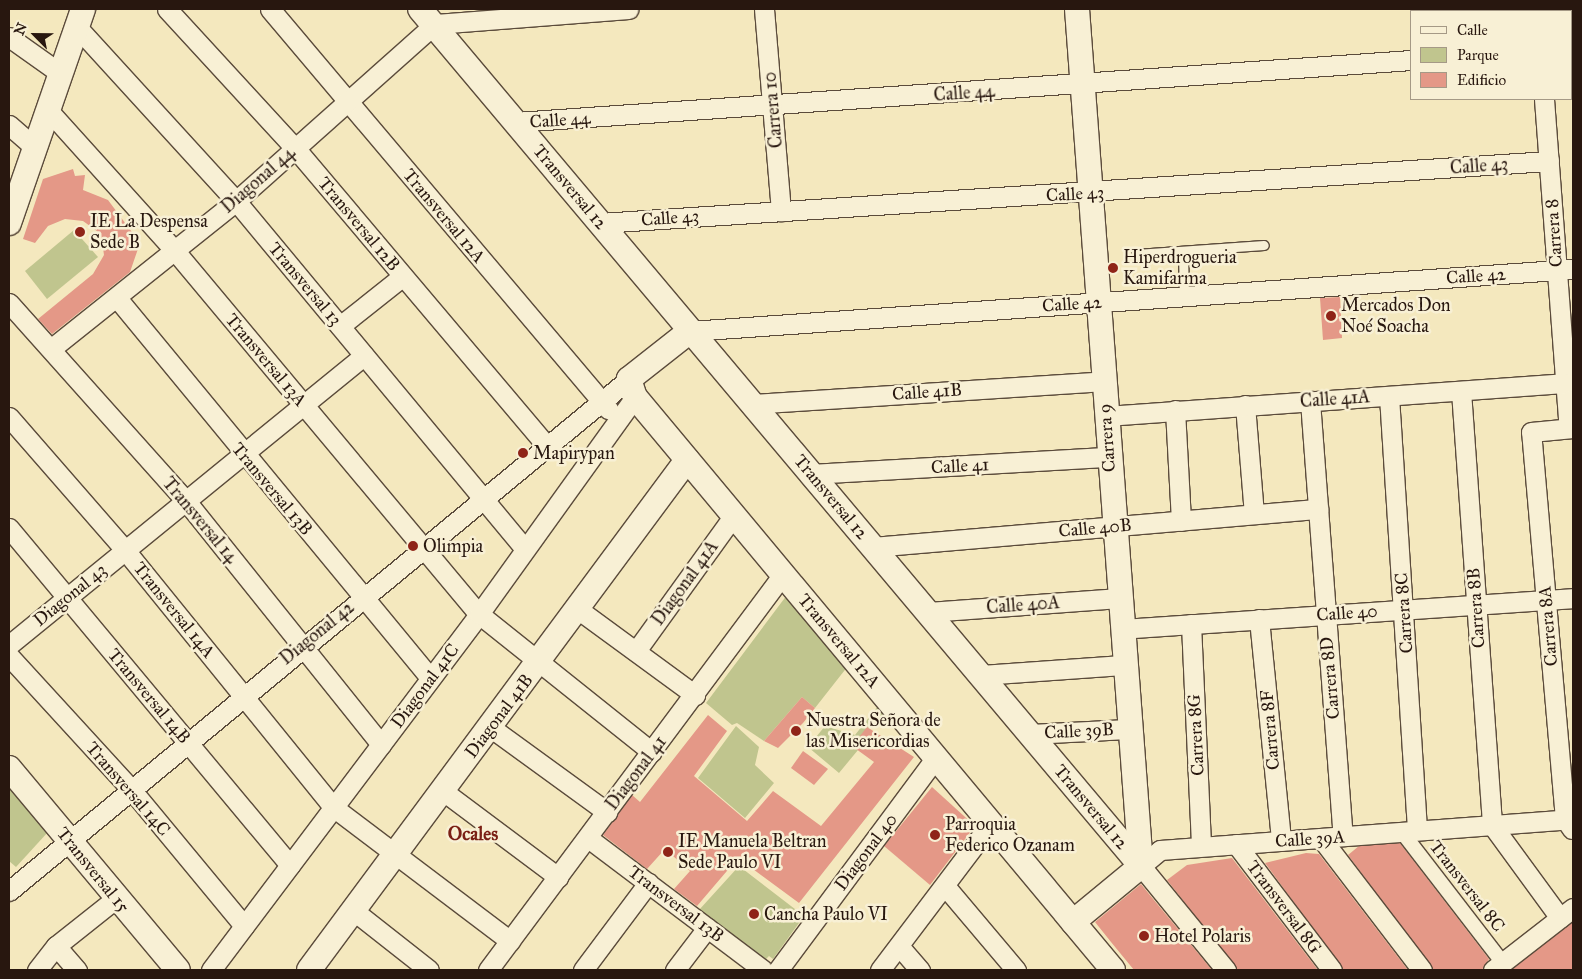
<!DOCTYPE html>
<html>
<head>
<meta charset="utf-8">
<style>
  body { margin:0 }
  #map { position:relative; width:1582px; height:979px; overflow:hidden; background:#f4e8be; font-family:"IM FELL Great Primer",serif }
  div>[style] { position:absolute }
  .green>* { inset:0; background:#c0c58e }
  .building>* { inset:0; background:#e49887 }
  .roads { filter:drop-shadow(1px 0 #5b4b3b) drop-shadow(-1px 0 #5b4b3b) drop-shadow(0 1px #5b4b3b) drop-shadow(0 -1px #5b4b3b) }
  .service>* { height:9px; margin:-4.5px; padding:0 4.5px; transform-origin:4.5px; border-radius:4.5px; background:#f8f0d5 }
  .pedestrian>* { height:14px; margin:-7px; padding:0 7px; transform-origin:7px; border-radius:7px; background:#f8f0d5 }
  .minor>* { height:19px; margin:-9.5px; padding:0 9.5px; transform-origin:9.5px; border-radius:9.5px; background:#f8f0d5 }
  .tertiary>* { height:24px; margin:-12px; padding:0 12px; transform-origin:12px; border-radius:12px; background:#f8f0d5 }
  .dots>* { width:14px; height:14px; translate:-50% -50%; box-sizing:border-box; border:2px solid #f8f0d5; border-radius:50% }
  span { translate:-50% -50%; white-space:nowrap; text-align:center; line-height:1.15; -webkit-text-stroke:5px #f8f0d5; paint-order:stroke }
  .street-label { font-size:18px; color:#28170f }
  .poi-label { font-size:18px; color:#28170f }
  .left { translate:0 -50%; text-align:left }
  .neighbourhood-label { font-size:19px; color:#7a1f14; font-weight:700 }
  .frame { position:absolute; inset:0; border:10px solid #28170f; pointer-events:none }
  .legend { position:absolute; left:1410px; top:10px; width:162px; height:90px; box-sizing:border-box; background:#f8f0d5; border:1px solid #a59986; margin:0; padding:6px 9px; list-style:none; font-size:15px; color:#28170f }
  .legend li { display:flex; align-items:center; gap:10px; height:25px }
  .legend b { width:25px; border:1px solid #a59986 }
  .north { position:absolute; left:10px; top:10px; width:50px; height:50px; -webkit-text-stroke:4px #f8f0d5; paint-order:stroke; rotate:293deg; font-size:14px; font-weight:700; line-height:20px; text-align:center; color:#28170f }
  .north::after { content:''; display:block; margin:auto; width:18px; height:22px; background:#28170f; clip-path:polygon(50% 0,100% 100%,50% 72%,0 100%) }
</style>
</head>
<body>
<div id="map">
  <div class="green">
    <i style="clip-path:polygon(74px 230px,98px 257px,47px 299px,25px 271px)"></i>
    <i style="clip-path:polygon(787px 595px,848px 666px,815px 708px,802px 697px,764px 741px,737px 723px,732px 725px,706px 703px)"></i>
    <i style="clip-path:polygon(878px 706px,883px 715px,852px 746px,858px 750px,839px 773px,808px 747px,825px 726px,855px 735px)"></i>
    <i style="clip-path:polygon(736px 726px,759px 747px,755px 765px,774px 783px,745px 818px,698px 778px)"></i>
    <i style="clip-path:polygon(9px 784px,48px 832px,16px 867px,9px 861px)"></i>
    <i style="clip-path:polygon(739px 866px,804px 916px,773px 959px,769px 956px,763px 962px,699px 910px)"></i>
  </div>
  <div class="building">
    <i style="clip-path:polygon(73px 169px,75px 176px,85px 175px,83px 190px,108px 200px,140px 243px,130px 272px,52px 334px,38px 319px,93px 274px,104px 255px,101px 234px,83px 221px,65px 219px,48px 226px,35px 243px,23px 239px,43px 179px)"></i>
    <i style="clip-path:polygon(1340px 297px,1342px 338px,1323px 340px,1320px 298px)"></i>
    <i style="clip-path:polygon(802px 697px,815px 708px,803px 723px,778px 748px,764px 741px)"></i>
    <i style="clip-path:polygon(708px 715px,727px 731px,694px 776px,747px 821px,773px 791px,821px 826px,874px 762px,852px 746px,867px 727px,914px 757px,799px 903px,738px 858px,697px 906px,674px 889px,690px 871px,665px 849px,647px 869px,603px 835px,632px 795px,640px 802px)"></i>
    <i style="clip-path:polygon(803px 751px,828px 769px,814px 785px,791px 768px)"></i>
    <i style="clip-path:polygon(932px 787px,975px 826px,930px 885px,884px 846px)"></i>
    <i style="clip-path:polygon(1400px 843px,1489px 959px,1482px 970px,1433px 970px,1348px 855px,1359px 846px)"></i>
    <i style="clip-path:polygon(1306px 853px,1319px 854px,1408px 970px,1343px 970px,1265px 863px)"></i>
    <i style="clip-path:polygon(1232px 858px,1318px 970px,1237px 970px,1167px 880px,1187px 865px)"></i>
    <i style="clip-path:polygon(1141px 884px,1149px 894px,1212px 970px,1134px 970px,1111px 942px,1095px 922px)"></i>
    <i style="clip-path:polygon(1573px 922px,1573px 970px,1511px 970px)"></i>
  </div>
  <div class="roads">
    <div class="service">
      <i style="left:1183px;top:251px;width:46px;rotate:88.8deg"></i>
      <i style="left:1136px;top:254px;width:128px;rotate:-4deg"></i>
    </div>
    <div class="pedestrian">
      <i style="left:1402px;top:832px;width:165px;rotate:52.4deg"></i>
    </div>
    <div class="minor">
      <i style="left:167px;top:9px;width:189px;rotate:47.4deg"></i>
      <i style="left:295px;top:148px;width:389px;rotate:49.8deg"></i>
      <i style="left:270px;top:9px;width:524px;rotate:49.8deg"></i>
      <i style="left:764px;top:9px;width:203px;rotate:85.2deg"></i>
      <i style="left:1538px;top:9px;width:2px;rotate:90deg"></i>
      <i style="left:77px;top:27px;width:236px;rotate:47.6deg"></i>
      <i style="left:236px;top:201px;width:451px;rotate:50.3deg"></i>
      <i style="left:9px;top:37px;width:64px;rotate:35.4deg"></i>
      <i style="left:1544px;top:99px;width:330px;rotate:85.7deg"></i>
      <i style="left:48px;top:110px;width:190px;rotate:48deg"></i>
      <i style="left:175px;top:251px;width:473px;rotate:50.1deg"></i>
      <i style="left:479px;top:614px;width:221px;rotate:38.6deg"></i>
      <i style="left:516px;top:122px;width:897px;rotate:-3.96deg"></i>
      <i style="left:9px;top:125px;width:35px;rotate:41deg"></i>
      <i style="left:600px;top:223px;width:951px;rotate:-3.74deg"></i>
      <i style="left:117px;top:298px;width:492px;rotate:50.5deg"></i>
      <i style="left:9px;top:303px;width:266px;rotate:48.2deg"></i>
      <i style="left:186px;top:501px;width:312px;rotate:51.3deg"></i>
      <i style="left:340px;top:326px;width:80px;rotate:-38.4deg"></i>
      <i style="left:690px;top:331px;width:885px;rotate:-4.02deg"></i>
      <i style="left:52px;top:348px;width:236px;rotate:-38.6deg"></i>
      <i style="left:236px;top:201px;width:266px;rotate:-41.7deg"></i>
      <i style="left:435px;top:24px;width:194px;rotate:-4.4deg"></i>
      <i style="left:1461px;top:391px;width:435px;rotate:85.9deg"></i>
      <i style="left:1492px;top:825px;width:115px;rotate:53.8deg"></i>
      <i style="left:1389px;top:396px;width:435px;rotate:86.3deg"></i>
      <i style="left:1310px;top:401px;width:436px;rotate:85.7deg"></i>
      <i style="left:751px;top:404px;width:353px;rotate:-3.7deg"></i>
      <i style="left:1245px;top:405px;width:109px;rotate:85.3deg"></i>
      <i style="left:1175px;top:410px;width:111px;rotate:86.9deg"></i>
      <i style="left:1105px;top:416px;width:461px;rotate:-4.1deg"></i>
      <i style="left:9px;top:417px;width:176px;rotate:48.9deg"></i>
      <i style="left:125px;top:550px;width:331px;rotate:51deg"></i>
      <i style="left:333px;top:807px;width:222px;rotate:37.1deg"></i>
      <i style="left:811px;top:474px;width:298px;rotate:-3.3deg"></i>
      <i style="left:9px;top:528px;width:439px;rotate:50.2deg"></i>
      <i style="left:873px;top:547px;width:447px;rotate:-4.9deg"></i>
      <i style="left:579px;top:610px;width:144px;rotate:36.2deg"></i>
      <i style="left:928px;top:612px;width:192px;rotate:-4.2deg"></i>
      <i style="left:1259px;top:619px;width:223px;rotate:84.3deg"></i>
      <i style="left:1191px;top:624px;width:221px;rotate:87.4deg"></i>
      <i style="left:1121px;top:629px;width:453px;rotate:-3.9deg"></i>
      <i style="left:9px;top:645px;width:458px;rotate:-39.2deg"></i>
      <i style="left:636px;top:651px;width:168px;rotate:-54.2deg"></i>
      <i style="left:9px;top:656px;width:179px;rotate:47.5deg"></i>
      <i style="left:130px;top:788px;width:179px;rotate:50.4deg"></i>
      <i style="left:981px;top:675px;width:142px;rotate:-4deg"></i>
      <i style="left:490px;top:727px;width:145px;rotate:36deg"></i>
      <i style="left:1030px;top:734px;width:98px;rotate:-2.9deg"></i>
      <i style="left:443px;top:791px;width:144px;rotate:36.8deg"></i>
      <i style="left:1572px;top:829px;width:12px;rotate:-125deg"></i>
      <i style="left:1565px;top:819px;width:388px;rotate:-95deg"></i>
      <i style="left:1531px;top:432px;width:42px;rotate:-5.4deg"></i>
      <i style="left:588px;top:838px;width:219px;rotate:37deg"></i>
      <i style="left:1321px;top:838px;width:166px;rotate:52.6deg"></i>
      <i style="left:1236px;top:844px;width:158px;rotate:52.7deg"></i>
      <i style="left:945px;top:886px;width:110px;rotate:49.8deg"></i>
      <i style="left:9px;top:891px;width:804px;rotate:-39.55deg"></i>
      <i style="left:354px;top:911px;width:95px;rotate:38.2deg"></i>
      <i style="left:56px;top:946px;width:32px;rotate:49deg"></i>
      <i style="left:899px;top:946px;width:32px;rotate:49deg"></i>
      <i style="left:37px;top:970px;width:31px;rotate:-52deg"></i>
      <i style="left:56px;top:946px;width:75px;rotate:-38.5deg"></i>
      <i style="left:211px;top:970px;width:446px;rotate:-53deg"></i>
      <i style="left:479px;top:614px;width:267px;rotate:-54.3deg"></i>
      <i style="left:488px;top:970px;width:494px;rotate:-53.3deg"></i>
      <i style="left:583px;top:970px;width:109px;rotate:-53.2deg"></i>
      <i style="left:675px;top:970px;width:53px;rotate:-52.7deg"></i>
      <i style="left:778px;top:970px;width:265px;rotate:-53.4deg"></i>
      <i style="left:880px;top:970px;width:184px;rotate:-52.9deg"></i>
      <i style="left:1226px;top:970px;width:134px;rotate:-129.3deg"></i>
      <i style="left:1141px;top:866px;width:25px;rotate:-40deg"></i>
      <i style="left:1160px;top:850px;width:414px;rotate:-4.3deg"></i>
      <i style="left:1493px;top:970px;width:101px;rotate:-37.8deg"></i>
    </div>
    <div class="tertiary">
      <i style="left:420px;top:9px;width:1120px;rotate:49.93deg"></i>
      <i style="left:1077px;top:9px;width:859px;rotate:85.73deg"></i>
      <i style="left:9px;top:223px;width:226px;rotate:-70.9deg"></i>
      <i style="left:690px;top:331px;width:78px;rotate:141.8deg"></i>
      <i style="left:629px;top:379px;width:19px;rotate:72deg"></i>
      <i style="left:635px;top:397px;width:746px;rotate:50.16deg"></i>
      <i style="left:9px;top:768px;width:263px;rotate:50.1deg"></i>
      <i style="left:1073px;top:922px;width:88px;rotate:-39.5deg"></i>
      <i style="left:309px;top:970px;width:635px;rotate:-53.46deg"></i>
    </div>
  </div>
  <div class="dots">
    <i style="left:80px;top:232px;background:#8f2418"></i>
    <i style="left:1113px;top:268px;background:#8f2418"></i>
    <i style="left:1331px;top:316px;background:#8f2418"></i>
    <i style="left:523px;top:453px;background:#8f2418"></i>
    <i style="left:413px;top:546px;background:#8f2418"></i>
    <i style="left:796px;top:731px;background:#8f2418"></i>
    <i style="left:935px;top:835px;background:#8f2418"></i>
    <i style="left:668px;top:852px;background:#8f2418"></i>
    <i style="left:754px;top:914px;background:#8f2418"></i>
    <i style="left:1144px;top:936px;background:#8f2418"></i>
  </div>
  <div class="street-label">
    <span style="left:964px;top:93px;rotate:-4deg">Calle 44</span>
    <span style="left:773px;top:110px;rotate:-95deg">Carrera 10</span>
    <span style="left:560px;top:120px;rotate:-4deg">Calle 44</span>
    <span style="left:1479px;top:166px;rotate:-4deg">Calle 43</span>
    <span style="left:258px;top:180px;rotate:-41deg">Diagonal 44</span>
    <span style="left:570px;top:187px;rotate:50deg">Transversal 12</span>
    <span style="left:1075px;top:194px;rotate:-3deg">Calle 43</span>
    <span style="left:444px;top:216px;rotate:50deg">Transversal 12A</span>
    <span style="left:670px;top:218px;rotate:-4deg">Calle 43</span>
    <span style="left:359px;top:224px;rotate:50deg">Transversal 12B</span>
    <span style="left:1554px;top:233px;rotate:-94deg">Carrera 8</span>
    <span style="left:1476px;top:276px;rotate:-4deg">Calle 42</span>
    <span style="left:305px;top:284px;rotate:50deg">Transversal 13</span>
    <span style="left:1072px;top:304px;rotate:-4deg">Calle 42</span>
    <span style="left:266px;top:360px;rotate:50deg">Transversal 13A</span>
    <span style="left:927px;top:392px;rotate:-4deg">Calle 41B</span>
    <span style="left:1335px;top:399px;rotate:-4deg">Calle 41A</span>
    <span style="left:1107px;top:438px;rotate:-94deg">Carrera 9</span>
    <span style="left:960px;top:466px;rotate:-3deg">Calle 41</span>
    <span style="left:272px;top:489px;rotate:50deg">Transversal 13B</span>
    <span style="left:831px;top:497px;rotate:50deg">Transversal 12</span>
    <span style="left:200px;top:520px;rotate:50deg">Transversal 14</span>
    <span style="left:1095px;top:528px;rotate:-5deg">Calle 40B</span>
    <span style="left:685px;top:583px;rotate:-54deg">Diagonal 41A</span>
    <span style="left:70px;top:595px;rotate:-39deg">Diagonal 43</span>
    <span style="left:1023px;top:605px;rotate:-4deg">Calle 40A</span>
    <span style="left:1476px;top:608px;rotate:-94deg">Carrera 8B</span>
    <span style="left:174px;top:610px;rotate:51deg">Transversal 14A</span>
    <span style="left:1347px;top:613px;rotate:-4deg">Calle 40</span>
    <span style="left:1404px;top:613px;rotate:-94deg">Carrera 8C</span>
    <span style="left:1548px;top:626px;rotate:-95deg">Carrera 8A</span>
    <span style="left:317px;top:633px;rotate:-39deg">Diagonal 42</span>
    <span style="left:839px;top:641px;rotate:50deg">Transversal 12A</span>
    <span style="left:1330px;top:678px;rotate:-95deg">Carrera 8D</span>
    <span style="left:425px;top:686px;rotate:-53deg">Diagonal 41C</span>
    <span style="left:149px;top:696px;rotate:50deg">Transversal 14B</span>
    <span style="left:499px;top:716px;rotate:-53deg">Diagonal 41B</span>
    <span style="left:1270px;top:730px;rotate:-95deg">Carrera 8F</span>
    <span style="left:1079px;top:731px;rotate:-3deg">Calle 39B</span>
    <span style="left:1196px;top:735px;rotate:-93deg">Carrera 8G</span>
    <span style="left:636px;top:773px;rotate:-53deg">Diagonal 41</span>
    <span style="left:128px;top:789px;rotate:49deg">Transversal 14C</span>
    <span style="left:1091px;top:807px;rotate:50deg">Transversal 12</span>
    <span style="left:1310px;top:839px;rotate:-4deg">Calle 39A</span>
    <span style="left:866px;top:852px;rotate:-53deg">Diagonal 40</span>
    <span style="left:93px;top:870px;rotate:51deg">Transversal 15</span>
    <span style="left:1467px;top:886px;rotate:52deg">Transversal 8C</span>
    <span style="left:676px;top:904px;rotate:37deg">Transversal 13B</span>
    <span style="left:1284px;top:907px;rotate:53deg">Transversal 8G</span>
  </div>
  <div class="poi-label">
    <span class="left" style="left:90px;top:232px">IE La Despensa<br>Sede B</span>
    <span class="left" style="left:1123px;top:268px">Hiperdrogueria<br>Kamifarma</span>
    <span class="left" style="left:1341px;top:316px">Mercados Don<br>Noé Soacha</span>
    <span class="left" style="left:533px;top:453px">Mapirypan</span>
    <span class="left" style="left:423px;top:546px">Olimpia</span>
    <span class="left" style="left:806px;top:731px">Nuestra Señora de<br>las Misericordias</span>
    <span class="left" style="left:945px;top:835px">Parroquia<br>Federico Ozanam</span>
    <span class="left" style="left:678px;top:852px">IE Manuela Beltran<br>Sede Paulo VI</span>
    <span class="left" style="left:764px;top:914px">Cancha Paulo VI</span>
    <span class="left" style="left:1154px;top:936px">Hotel Polaris</span>
  </div>
  <div class="neighbourhood-label">
    <span style="left:473px;top:834px">Ocales</span>
  </div>
  <div class="frame"></div>
  <ul class="legend">
  <li><b style="height:6px;background:#f8f0d5"></b>Calle</li>
  <li><b style="height:14px;background:#c0c58e"></b>Parque</li>
  <li><b style="height:14px;background:#e49887"></b>Edificio</li>
  </ul>
  <div class="north">N</div>
</div>
</body>
</html>
